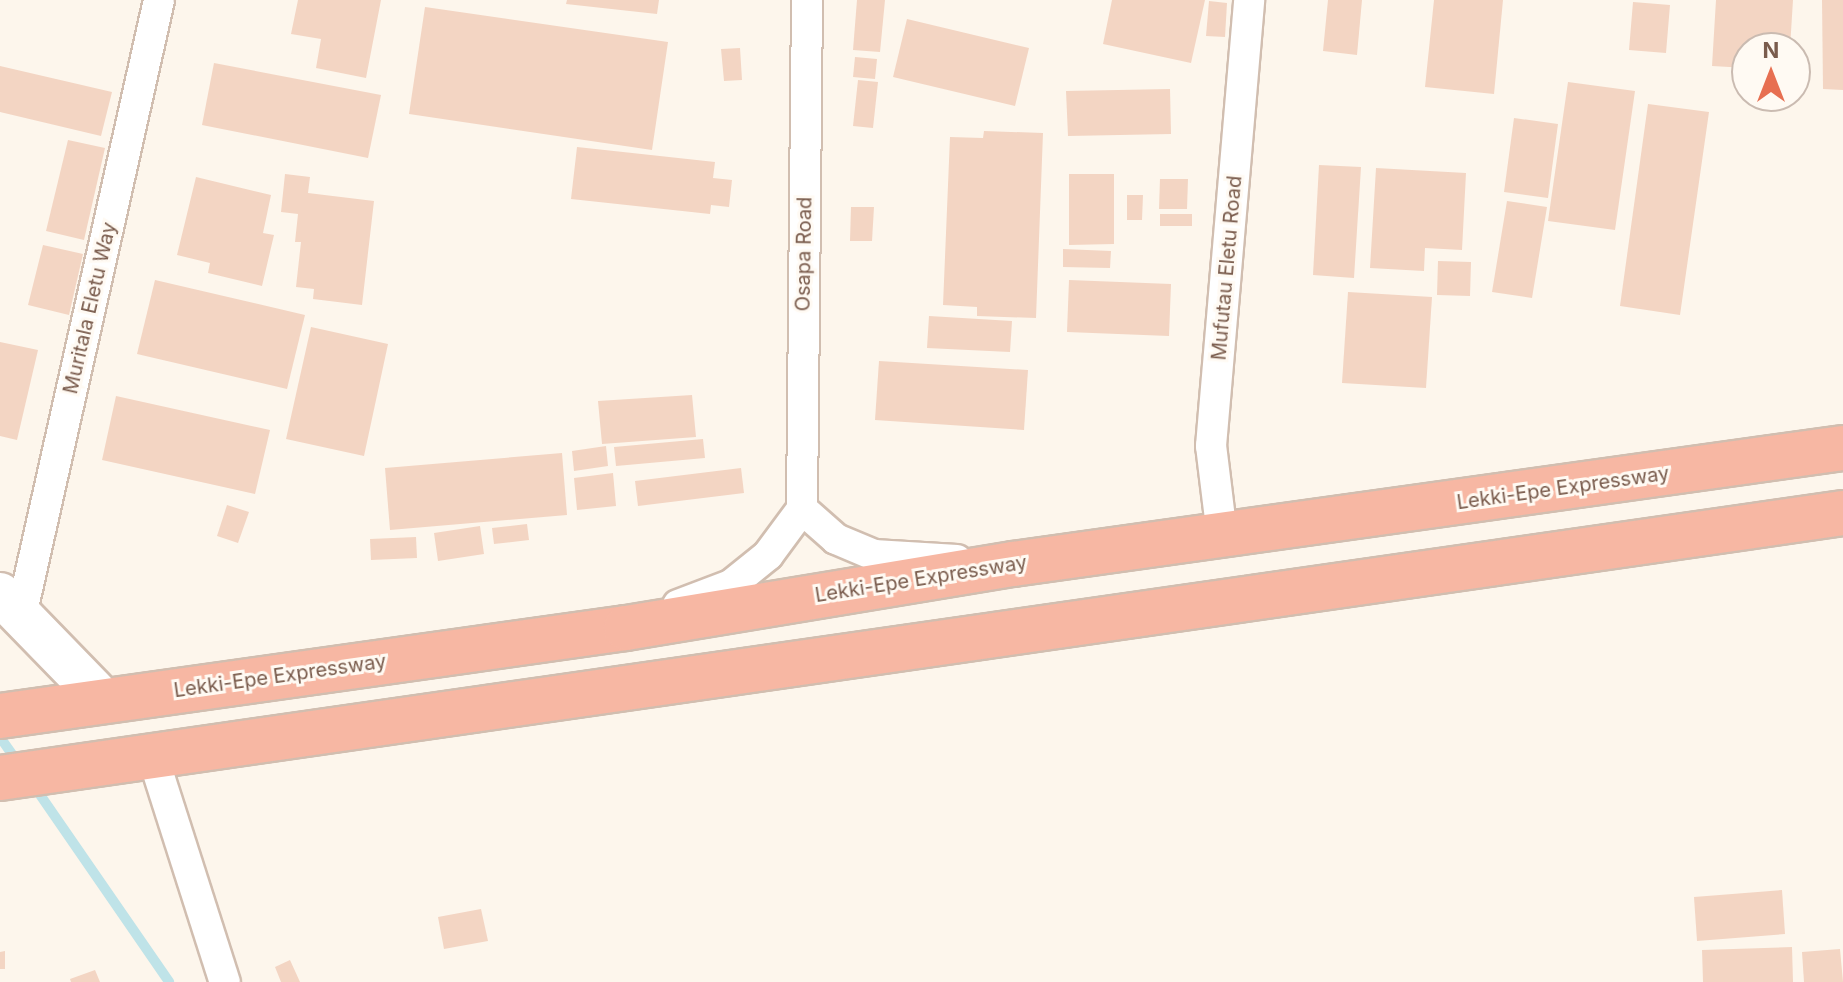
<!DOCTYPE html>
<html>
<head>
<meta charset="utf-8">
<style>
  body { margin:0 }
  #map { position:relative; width:1843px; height:982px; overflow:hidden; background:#fdf6ec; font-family:Inter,sans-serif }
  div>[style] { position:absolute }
  .stream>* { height:10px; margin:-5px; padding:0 5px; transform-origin:5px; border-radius:5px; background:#bfe3e8 }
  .building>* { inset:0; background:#f3d5c3 }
  .roads { filter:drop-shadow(2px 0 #d1beb0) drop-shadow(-2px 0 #d1beb0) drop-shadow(0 2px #d1beb0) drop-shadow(0 -2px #d1beb0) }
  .street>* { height:30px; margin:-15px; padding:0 15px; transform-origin:15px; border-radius:15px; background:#fff }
  .secondary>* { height:42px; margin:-21px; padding:0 21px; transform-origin:21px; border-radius:21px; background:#fff }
  .highway>* { height:44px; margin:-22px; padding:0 22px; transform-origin:22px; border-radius:22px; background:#f7b7a3 }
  span { translate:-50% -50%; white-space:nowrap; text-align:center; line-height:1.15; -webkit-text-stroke:6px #fffaf3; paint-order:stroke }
  .street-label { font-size:20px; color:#7a5c4d }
  .north { position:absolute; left:1731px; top:32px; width:80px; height:80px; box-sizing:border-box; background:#fffaf3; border:2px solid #cabbb1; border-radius:50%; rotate:0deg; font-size:22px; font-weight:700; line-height:32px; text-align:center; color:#7a5c4d }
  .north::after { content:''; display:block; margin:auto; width:28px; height:36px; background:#e76f51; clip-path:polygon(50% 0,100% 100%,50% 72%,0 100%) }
</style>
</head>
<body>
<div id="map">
  <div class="stream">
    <i style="left:0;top:737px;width:32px;rotate:55deg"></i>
    <i style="left:34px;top:786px;width:238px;rotate:55.4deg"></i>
  </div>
  <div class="building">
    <i style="clip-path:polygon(298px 0,381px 0,366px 78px,316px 68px,321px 39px,291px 34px)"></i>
    <i style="clip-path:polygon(567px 0,659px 0,657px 14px,566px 4px)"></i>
    <i style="clip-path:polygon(857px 0,885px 0,880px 52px,853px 50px)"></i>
    <i style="clip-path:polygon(1112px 0,1205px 0,1191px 63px,1103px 44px)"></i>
    <i style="clip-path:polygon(1328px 0,1362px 0,1357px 55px,1323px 51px)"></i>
    <i style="clip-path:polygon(1434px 0,1503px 0,1494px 94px,1425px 87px)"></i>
    <i style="clip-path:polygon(1716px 0,1793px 0,1790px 48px,1747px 48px,1747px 68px,1712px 66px)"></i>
    <i style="clip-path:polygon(1822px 0,1843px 0,1843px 90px,1823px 89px)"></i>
    <i style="clip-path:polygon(1209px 1px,1227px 3px,1225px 37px,1206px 36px)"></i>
    <i style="clip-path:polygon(1633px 2px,1670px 5px,1666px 53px,1629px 50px)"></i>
    <i style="clip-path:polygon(425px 7px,668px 42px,652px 150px,409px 114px)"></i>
    <i style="clip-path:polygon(907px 19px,1029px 48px,1015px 106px,893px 77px)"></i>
    <i style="clip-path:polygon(740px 48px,742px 80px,724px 81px,721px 49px)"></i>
    <i style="clip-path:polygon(855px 57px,877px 59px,875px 79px,853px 77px)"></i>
    <i style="clip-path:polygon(214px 63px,381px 95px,368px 158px,202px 125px)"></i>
    <i style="clip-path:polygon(0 66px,112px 92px,101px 136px,0 112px)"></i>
    <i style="clip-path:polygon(858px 80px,878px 82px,873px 128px,853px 126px)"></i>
    <i style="clip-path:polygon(1568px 82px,1635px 91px,1615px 230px,1548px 221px)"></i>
    <i style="clip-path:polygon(1170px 89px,1171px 134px,1068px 136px,1066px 91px)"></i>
    <i style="clip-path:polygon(1648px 104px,1709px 112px,1680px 315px,1620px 306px)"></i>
    <i style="clip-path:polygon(1514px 118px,1558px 124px,1548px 198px,1504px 192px)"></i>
    <i style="clip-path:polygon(984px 131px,1043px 133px,1036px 318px,977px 316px,977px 307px,943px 305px,950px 137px,983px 138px)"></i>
    <i style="clip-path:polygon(68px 140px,105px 148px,84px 240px,46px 231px)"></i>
    <i style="clip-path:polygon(577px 147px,715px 162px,713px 178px,732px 180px,729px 207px,711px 205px,710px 214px,571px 199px)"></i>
    <i style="clip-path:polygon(1319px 165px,1361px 167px,1354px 278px,1313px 275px)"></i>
    <i style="clip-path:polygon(1376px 168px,1466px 173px,1462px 250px,1425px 248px,1424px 271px,1370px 268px)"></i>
    <i style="clip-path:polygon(285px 174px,310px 177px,308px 193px,374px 201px,362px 305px,313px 299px,314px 289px,296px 287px,301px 242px,295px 242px,298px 214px,281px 212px)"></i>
    <i style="clip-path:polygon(1069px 174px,1114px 174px,1114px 244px,1069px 245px)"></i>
    <i style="clip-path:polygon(196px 177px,271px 195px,263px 233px,274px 235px,262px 286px,208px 273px,210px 263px,177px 255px)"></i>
    <i style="clip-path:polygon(1160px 179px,1188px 179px,1187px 209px,1159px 209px)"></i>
    <i style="clip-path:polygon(1127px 195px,1143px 195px,1142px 220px,1127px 220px)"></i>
    <i style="clip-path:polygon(1507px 201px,1547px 207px,1532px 298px,1492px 292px)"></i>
    <i style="clip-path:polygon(851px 207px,874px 207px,872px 241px,850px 241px)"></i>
    <i style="clip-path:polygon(1160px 214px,1192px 214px,1192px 226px,1160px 226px)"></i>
    <i style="clip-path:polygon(43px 245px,83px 254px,69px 315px,28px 305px)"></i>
    <i style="clip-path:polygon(1063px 249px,1111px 251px,1110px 268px,1063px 267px)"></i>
    <i style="clip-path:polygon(1438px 261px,1471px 262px,1470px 296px,1437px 295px)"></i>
    <i style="clip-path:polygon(155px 280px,305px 315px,287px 389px,137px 354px)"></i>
    <i style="clip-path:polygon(1069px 280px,1171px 284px,1169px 336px,1067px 332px)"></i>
    <i style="clip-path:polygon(1348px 292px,1432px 297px,1426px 388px,1342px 383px)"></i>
    <i style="clip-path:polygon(929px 316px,1012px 321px,1010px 352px,927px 348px)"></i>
    <i style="clip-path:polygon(311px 327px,388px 344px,364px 456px,286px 439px)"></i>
    <i style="clip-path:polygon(0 342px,38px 350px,17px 440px,0 436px)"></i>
    <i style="clip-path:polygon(879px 361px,1028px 370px,1024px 430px,875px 420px)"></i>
    <i style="clip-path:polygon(692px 395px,696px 437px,602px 444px,598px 401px)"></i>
    <i style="clip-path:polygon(116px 396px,270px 430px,255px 494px,102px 460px)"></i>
    <i style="clip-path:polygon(703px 439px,705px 458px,616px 466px,614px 447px)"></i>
    <i style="clip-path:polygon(606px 446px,608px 466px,574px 471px,572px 451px)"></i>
    <i style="clip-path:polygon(562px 453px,567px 515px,390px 530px,385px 468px)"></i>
    <i style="clip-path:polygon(741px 468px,744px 493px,638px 506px,635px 481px)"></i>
    <i style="clip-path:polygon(613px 473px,616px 506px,577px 510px,574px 478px)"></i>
    <i style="clip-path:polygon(227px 505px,249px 512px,238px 543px,217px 536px)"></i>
    <i style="clip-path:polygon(527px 524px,529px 540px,494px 544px,492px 528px)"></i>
    <i style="clip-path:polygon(480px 526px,484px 554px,438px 561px,434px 533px)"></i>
    <i style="clip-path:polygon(416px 537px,417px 558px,371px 560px,370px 539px)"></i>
    <i style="clip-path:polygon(1782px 890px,1785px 934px,1697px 941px,1694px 897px)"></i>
    <i style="clip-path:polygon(481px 909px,488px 941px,444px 949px,438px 917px)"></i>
    <i style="clip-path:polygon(1792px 947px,1793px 982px,1703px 982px,1702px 950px)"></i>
    <i style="clip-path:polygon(1840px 949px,1843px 982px,1804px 982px,1802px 952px)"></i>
    <i style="clip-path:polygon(5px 951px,5px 969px,0 969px,0 952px)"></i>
    <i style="clip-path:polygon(290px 960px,300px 982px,281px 982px,275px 967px)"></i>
    <i style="clip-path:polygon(95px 970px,100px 982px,71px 982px,70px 979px)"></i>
  </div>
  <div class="roads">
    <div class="street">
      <i style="left:802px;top:509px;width:509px;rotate:-89.44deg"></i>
      <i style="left:802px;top:509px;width:45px;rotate:41.4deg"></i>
      <i style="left:836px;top:539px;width:41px;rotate:22.8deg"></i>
      <i style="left:874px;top:555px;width:83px;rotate:3.4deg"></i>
      <i style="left:1222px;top:535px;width:90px;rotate:-97deg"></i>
      <i style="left:1211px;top:446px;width:448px;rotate:-85.1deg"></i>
      <i style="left:678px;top:605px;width:57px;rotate:-20.7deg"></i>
      <i style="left:731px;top:585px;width:48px;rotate:-39deg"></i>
      <i style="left:768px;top:555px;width:57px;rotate:-53.5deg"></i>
      <i style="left:21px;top:616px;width:631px;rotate:-77.37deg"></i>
      <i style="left:153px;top:757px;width:236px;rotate:72.3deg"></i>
    </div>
    <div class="secondary">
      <i style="left:0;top:594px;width:149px;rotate:45.8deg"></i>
    </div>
    <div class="highway">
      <i style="left:0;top:716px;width:632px;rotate:-8deg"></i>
      <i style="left:626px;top:628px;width:392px;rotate:-9.4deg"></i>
      <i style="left:1013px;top:564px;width:838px;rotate:-7.96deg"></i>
      <i style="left:0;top:778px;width:1862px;rotate:-8.18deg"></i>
    </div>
  </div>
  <div class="street-label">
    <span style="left:804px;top:254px;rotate:-89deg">Osapa Road</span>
    <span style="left:1227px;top:268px;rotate:-85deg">Mufutau Eletu Road</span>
    <span style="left:90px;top:308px;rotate:-77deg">Muritala Eletu Way</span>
    <span style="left:1563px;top:488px;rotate:-8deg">Lekki-Epe Expressway</span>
    <span style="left:921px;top:579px;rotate:-9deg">Lekki-Epe Expressway</span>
    <span style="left:280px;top:676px;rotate:-8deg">Lekki-Epe Expressway</span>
  </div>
  <div class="north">N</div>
</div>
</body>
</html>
